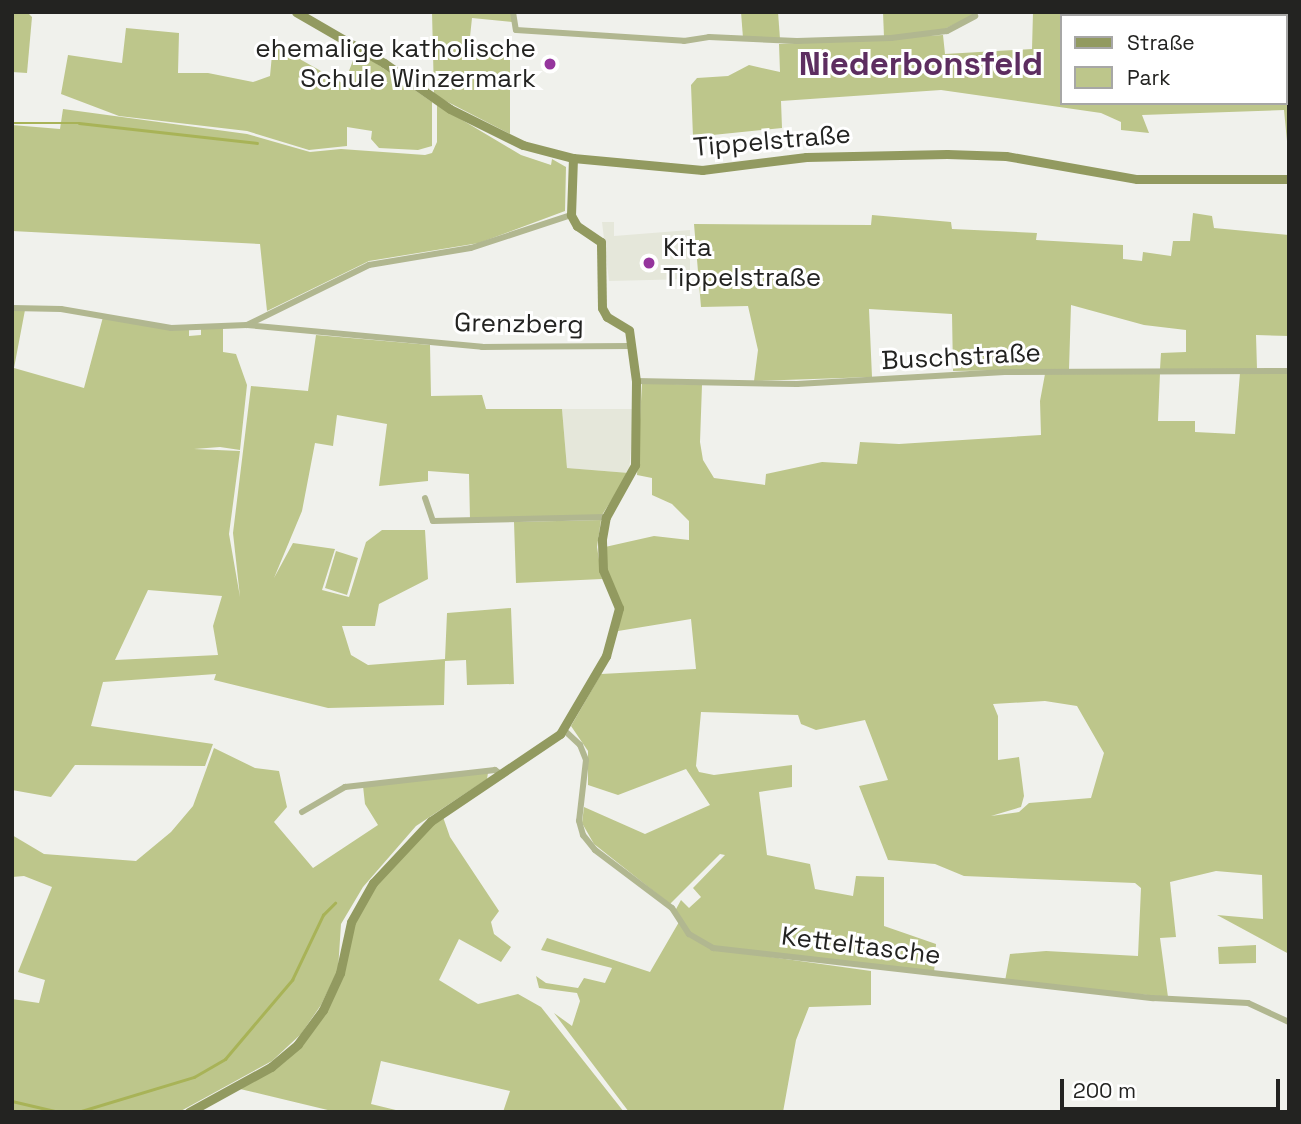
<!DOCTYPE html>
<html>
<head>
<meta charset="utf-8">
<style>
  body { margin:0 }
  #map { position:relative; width:1301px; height:1124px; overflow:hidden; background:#f0f1ec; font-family:"Space Grotesk",sans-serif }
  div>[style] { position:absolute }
  .built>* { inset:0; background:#e5e7da }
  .green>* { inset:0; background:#bdc68b }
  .stream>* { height:2.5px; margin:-1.25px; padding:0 1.25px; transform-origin:1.25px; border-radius:1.25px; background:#a8b357 }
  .street>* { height:6px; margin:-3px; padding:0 3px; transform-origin:3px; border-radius:3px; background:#b1b790 }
  .secondary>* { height:9px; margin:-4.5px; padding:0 4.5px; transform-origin:4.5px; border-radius:4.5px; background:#929a60 }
  .dots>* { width:19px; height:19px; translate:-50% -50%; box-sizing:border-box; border:4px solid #fff; border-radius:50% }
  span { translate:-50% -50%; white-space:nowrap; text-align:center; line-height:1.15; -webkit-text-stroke:6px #fff; paint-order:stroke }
  .poi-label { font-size:26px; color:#232321 }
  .right { translate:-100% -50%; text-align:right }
  .left { translate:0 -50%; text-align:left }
  .street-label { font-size:26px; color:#232321 }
  .district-label { font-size:33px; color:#5d2d60; font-weight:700 }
  .frame { position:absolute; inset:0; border:14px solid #232321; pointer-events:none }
  .legend { position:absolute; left:1060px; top:14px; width:228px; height:91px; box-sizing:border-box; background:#fff; border:2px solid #a7a7a6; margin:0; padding:9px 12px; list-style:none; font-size:21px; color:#232321 }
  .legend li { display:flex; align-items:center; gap:14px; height:35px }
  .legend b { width:35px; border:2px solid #a7a7a6 }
  .scale { position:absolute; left:1060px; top:1079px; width:220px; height:32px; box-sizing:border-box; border:4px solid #232321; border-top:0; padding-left:9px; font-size:21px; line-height:24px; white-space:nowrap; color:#232321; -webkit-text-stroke:5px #fff; paint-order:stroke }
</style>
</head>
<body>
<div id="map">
  <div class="built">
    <i style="clip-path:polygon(602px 222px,614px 222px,614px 236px,690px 230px,690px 279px,609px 281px)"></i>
    <i style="clip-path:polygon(562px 409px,634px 409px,629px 473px,567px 468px)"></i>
  </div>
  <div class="green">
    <i style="clip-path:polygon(12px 12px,27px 12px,32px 17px,27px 73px,12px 72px)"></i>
    <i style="clip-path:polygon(432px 12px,512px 12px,512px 22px,472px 18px,470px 37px,472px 45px,510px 56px,510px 134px,434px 95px)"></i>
    <i style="clip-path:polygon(741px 12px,778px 12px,780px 39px,743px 38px)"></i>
    <i style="clip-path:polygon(883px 12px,981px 12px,940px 31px,884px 37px)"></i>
    <i style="clip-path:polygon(evenodd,1033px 12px,1289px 12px,1289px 162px,1284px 110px,1142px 115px,1149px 133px,1121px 130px,1121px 122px,1101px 113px,941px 90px,781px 101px,782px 128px,693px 137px,691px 85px,697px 78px,728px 76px,749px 65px,780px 72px,779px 44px,943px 35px,945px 54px,1032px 49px,1033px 12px,1061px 16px,1285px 16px,1285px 103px,1061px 103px,1061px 16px)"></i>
    <i style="clip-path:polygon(126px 28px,179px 33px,178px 73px,208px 73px,253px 82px,270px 76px,273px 44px,344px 84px,357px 50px,432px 102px,432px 146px,418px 150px,379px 148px,371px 139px,372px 131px,347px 127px,347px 146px,309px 150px,247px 131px,119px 116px,61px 94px,68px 55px,122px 63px)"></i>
    <i style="clip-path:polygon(437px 105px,521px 155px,551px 165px,552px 159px,566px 167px,565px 211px,479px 243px,369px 261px,267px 311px,260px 244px,12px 231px,12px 125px,60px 129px,63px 109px,247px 134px,310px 152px,341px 149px,425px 155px,432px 153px,437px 142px)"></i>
    <i style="clip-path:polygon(1193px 213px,1212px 216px,1214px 228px,1289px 235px,1289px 336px,1256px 335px,1257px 369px,1160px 369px,1161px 353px,1186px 352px,1186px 330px,1144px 325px,1071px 305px,1069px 369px,953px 371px,952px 314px,869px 309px,872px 377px,754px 381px,758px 350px,748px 306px,701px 307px,694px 224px,871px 225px,872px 215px,951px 222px,952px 229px,1037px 233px,1036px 240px,1123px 245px,1123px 259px,1142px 261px,1143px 252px,1171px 256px,1173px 241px,1190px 241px)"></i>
    <i style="clip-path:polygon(evenodd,12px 310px,25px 310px,14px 368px,84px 388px,103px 317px,189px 330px,189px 336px,201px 335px,201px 329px,223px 328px,223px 352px,236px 354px,247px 385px,240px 450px,220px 447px,194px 449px,240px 451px,229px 534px,240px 597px,233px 533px,251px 386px,308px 391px,316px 335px,430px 345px,431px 396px,482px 395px,486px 409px,562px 409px,567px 468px,629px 473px,602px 515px,470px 519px,469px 474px,428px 471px,428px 481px,379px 486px,387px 424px,337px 415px,333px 446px,315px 443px,302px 511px,274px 578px,293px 543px,335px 549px,322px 590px,349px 597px,366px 542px,382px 530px,425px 530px,428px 579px,379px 604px,375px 626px,342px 626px,351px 655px,368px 665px,445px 659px,447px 613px,511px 608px,514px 684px,467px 685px,466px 660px,445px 661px,444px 705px,328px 708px,214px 680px,216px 674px,103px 682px,91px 726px,213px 744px,205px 766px,75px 765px,51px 797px,12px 790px,12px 310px,148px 590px,222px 596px,213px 626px,218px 655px,115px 660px,148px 590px)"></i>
    <i style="clip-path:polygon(evenodd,1160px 373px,1158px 421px,1195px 421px,1195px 432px,1235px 434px,1240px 373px,1289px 374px,1289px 954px,1217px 915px,1263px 919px,1262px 875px,1216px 871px,1170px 882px,1176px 937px,1160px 938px,1168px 997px,1005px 981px,1010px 954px,1046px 951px,1138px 956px,1141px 888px,1135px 883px,964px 876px,935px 864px,888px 860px,859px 786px,888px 780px,865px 720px,816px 730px,801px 724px,798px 715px,701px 712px,696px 766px,699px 772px,714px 775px,792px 765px,792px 787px,759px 792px,767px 855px,810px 864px,815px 889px,853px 896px,856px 876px,884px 877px,884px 926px,936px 944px,934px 974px,713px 947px,694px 937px,675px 911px,681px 900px,689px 908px,701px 897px,693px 888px,725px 855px,720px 854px,670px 904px,594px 844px,582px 823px,584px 807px,645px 834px,710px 805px,686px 769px,618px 795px,588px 785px,588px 751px,571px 726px,601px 674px,696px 669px,691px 619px,618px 631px,622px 608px,608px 574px,605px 547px,654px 536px,689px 540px,689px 521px,672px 504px,652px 495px,652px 478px,637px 475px,642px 383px,702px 385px,700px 442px,703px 460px,714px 478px,765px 485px,766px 474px,822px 462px,857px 464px,860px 442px,899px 444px,1041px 435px,1040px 401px,1045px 374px,1160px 373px,1045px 701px,1077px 706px,1104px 753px,1091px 798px,1029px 803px,1019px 812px,991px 816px,1021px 807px,1024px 796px,1019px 757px,998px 760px,998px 716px,993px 704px,1045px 701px)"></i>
    <i style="clip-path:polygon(601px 520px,597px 547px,602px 579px,516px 583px,514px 522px)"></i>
    <i style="clip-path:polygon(336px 551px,358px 558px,347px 595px,325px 588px)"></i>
    <i style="clip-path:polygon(214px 748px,255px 768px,279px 771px,287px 807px,274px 822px,313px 868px,378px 825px,365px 804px,363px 786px,488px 773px,487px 779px,416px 826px,363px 887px,341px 924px,338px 970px,321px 1005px,301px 1034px,272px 1061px,179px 1112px,12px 1112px,12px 999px,39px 1003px,45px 980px,18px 972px,52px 887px,24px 876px,12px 877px,12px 835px,44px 854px,136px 861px,171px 832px,193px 806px)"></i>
    <i style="clip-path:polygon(443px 817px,450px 837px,499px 911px,491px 922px,494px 934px,511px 947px,501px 962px,459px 939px,439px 980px,478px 1004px,518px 994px,541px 1007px,624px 1112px,503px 1112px,510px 1091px,381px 1061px,371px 1104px,404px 1112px,336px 1112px,240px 1089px,287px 1060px,307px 1037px,325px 1013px,353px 923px,375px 885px,422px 830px)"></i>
    <i style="clip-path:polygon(679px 922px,713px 949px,871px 971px,871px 1005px,809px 1007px,796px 1040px,783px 1112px,629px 1112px,554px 1013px,572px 1026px,580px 1001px,577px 993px,539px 988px,536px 976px,546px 983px,578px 988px,584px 978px,605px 983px,612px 968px,541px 950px,547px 938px,650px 972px)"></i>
    <i style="clip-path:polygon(1256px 945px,1256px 963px,1219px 964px,1218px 947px)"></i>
  </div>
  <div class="stream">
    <i style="left:12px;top:123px;width:67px"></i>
    <i style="left:79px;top:123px;width:179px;rotate:6.4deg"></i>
    <i style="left:12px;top:1101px;width:48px;rotate:13.2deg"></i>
    <i style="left:78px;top:1112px;width:121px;rotate:-16.8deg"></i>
    <i style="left:194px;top:1077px;width:36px;rotate:-30deg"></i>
    <i style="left:225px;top:1059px;width:104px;rotate:-49.7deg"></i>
    <i style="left:292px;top:980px;width:72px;rotate:-64.5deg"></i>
    <i style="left:323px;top:915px;width:17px;rotate:-45deg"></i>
  </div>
  <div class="street">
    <i style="left:513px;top:12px;width:18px;rotate:81deg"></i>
    <i style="left:516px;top:30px;width:168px;rotate:3.7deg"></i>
    <i style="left:684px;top:41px;width:25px;rotate:-9deg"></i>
    <i style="left:709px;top:37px;width:88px;rotate:2.6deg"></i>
    <i style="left:797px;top:41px;width:94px;rotate:-1.8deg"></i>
    <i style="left:891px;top:38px;width:56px;rotate:-7.1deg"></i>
    <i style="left:947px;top:31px;width:32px;rotate:-28deg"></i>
    <i style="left:12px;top:308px;width:49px;rotate:1.2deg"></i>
    <i style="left:61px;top:309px;width:112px;rotate:9.8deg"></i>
    <i style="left:171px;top:328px;width:76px;rotate:-2.3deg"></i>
    <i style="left:247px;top:325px;width:136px;rotate:-26.2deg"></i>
    <i style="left:369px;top:265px;width:103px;rotate:-9.5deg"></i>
    <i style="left:471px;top:248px;width:105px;rotate:-18.3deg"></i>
    <i style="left:247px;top:325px;width:236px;rotate:5.3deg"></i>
    <i style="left:482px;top:347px;width:149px;rotate:-0.4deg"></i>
    <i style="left:636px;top:381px;width:161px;rotate:1.1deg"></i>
    <i style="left:797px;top:384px;width:208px;rotate:-3.3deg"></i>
    <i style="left:1005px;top:372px;width:284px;rotate:-0.2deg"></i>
    <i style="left:425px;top:498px;width:24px;rotate:71deg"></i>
    <i style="left:433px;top:521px;width:173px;rotate:-1.3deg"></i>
    <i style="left:564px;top:730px;width:22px;rotate:43deg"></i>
    <i style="left:580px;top:745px;width:16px;rotate:68deg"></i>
    <i style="left:586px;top:760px;width:61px;rotate:96.5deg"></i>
    <i style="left:579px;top:821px;width:15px;rotate:74deg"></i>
    <i style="left:583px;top:835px;width:19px;rotate:51deg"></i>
    <i style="left:595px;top:850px;width:96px;rotate:37deg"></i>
    <i style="left:672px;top:908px;width:31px;rotate:57deg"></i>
    <i style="left:689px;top:934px;width:28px;rotate:30deg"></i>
    <i style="left:713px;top:948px;width:443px;rotate:6.5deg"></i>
    <i style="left:1153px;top:998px;width:95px;rotate:3deg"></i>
    <i style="left:1248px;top:1003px;width:45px;rotate:24.9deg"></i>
    <i style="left:302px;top:812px;width:50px;rotate:-30.2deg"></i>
    <i style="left:345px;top:787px;width:151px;rotate:-6.5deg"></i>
    <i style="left:495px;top:770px;width:9px;rotate:36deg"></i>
  </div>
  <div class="secondary">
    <i style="left:296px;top:12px;width:102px;rotate:30.1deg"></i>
    <i style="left:384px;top:63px;width:80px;rotate:34.9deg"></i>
    <i style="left:450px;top:109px;width:81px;rotate:26.3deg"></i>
    <i style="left:523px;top:145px;width:52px;rotate:14.6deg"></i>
    <i style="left:573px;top:158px;width:130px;rotate:5.3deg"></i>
    <i style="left:702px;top:170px;width:105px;rotate:-7.1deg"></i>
    <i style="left:806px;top:157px;width:141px;rotate:-1.2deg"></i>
    <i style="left:947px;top:154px;width:59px;rotate:1.9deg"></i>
    <i style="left:1006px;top:156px;width:133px;rotate:10deg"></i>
    <i style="left:1137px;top:179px;width:152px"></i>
    <i style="left:189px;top:1112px;width:94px;rotate:-28.8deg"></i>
    <i style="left:271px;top:1067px;width:35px;rotate:-40deg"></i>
    <i style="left:298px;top:1044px;width:42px;rotate:-53.7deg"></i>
    <i style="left:323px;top:1010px;width:41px;rotate:-65.3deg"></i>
    <i style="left:340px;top:973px;width:52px;rotate:-77.8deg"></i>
    <i style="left:351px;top:922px;width:45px;rotate:-60.6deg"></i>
    <i style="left:373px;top:883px;width:85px;rotate:-46.9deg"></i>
    <i style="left:431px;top:821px;width:156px;rotate:-34deg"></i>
    <i style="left:560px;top:734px;width:91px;rotate:-59.5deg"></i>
    <i style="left:606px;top:656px;width:50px;rotate:-74.8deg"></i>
    <i style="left:619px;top:608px;width:41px;rotate:-112.8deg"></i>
    <i style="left:603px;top:570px;width:31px;rotate:-92deg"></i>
    <i style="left:602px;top:539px;width:22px;rotate:-80deg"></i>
    <i style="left:606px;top:517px;width:60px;rotate:-60.9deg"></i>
    <i style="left:635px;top:465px;width:84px;rotate:-89.3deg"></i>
    <i style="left:636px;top:381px;width:51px;rotate:-97.8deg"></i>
    <i style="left:629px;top:330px;width:26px;rotate:-149deg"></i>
    <i style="left:607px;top:317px;width:10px;rotate:-119deg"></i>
    <i style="left:602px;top:308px;width:66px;rotate:-90.9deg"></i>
    <i style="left:601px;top:242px;width:29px;rotate:-146deg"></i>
    <i style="left:577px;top:226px;width:13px;rotate:-119deg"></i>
    <i style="left:571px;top:215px;width:57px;rotate:-88deg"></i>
  </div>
  <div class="dots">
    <i style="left:550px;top:64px;background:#95359d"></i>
    <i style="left:649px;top:263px;background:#95359d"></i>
  </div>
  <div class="poi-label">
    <span class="right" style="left:536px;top:64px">ehemalige katholische<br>Schule Winzermark</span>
    <span class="left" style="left:663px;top:263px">Kita<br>Tippelstraße</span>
  </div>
  <div class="street-label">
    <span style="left:772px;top:141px;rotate:-5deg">Tippelstraße</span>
    <span style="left:519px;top:324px;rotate:1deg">Grenzberg</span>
    <span style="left:961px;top:357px;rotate:-3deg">Buschstraße</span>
    <span style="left:861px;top:946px;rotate:7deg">Ketteltasche</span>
  </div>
  <div class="district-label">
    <span style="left:921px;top:65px">Niederbonsfeld</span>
  </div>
  <div class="frame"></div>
  <ul class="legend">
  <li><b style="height:9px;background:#929a60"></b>Straße</li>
  <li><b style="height:19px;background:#bdc68b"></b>Park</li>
  </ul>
  <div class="scale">200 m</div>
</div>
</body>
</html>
